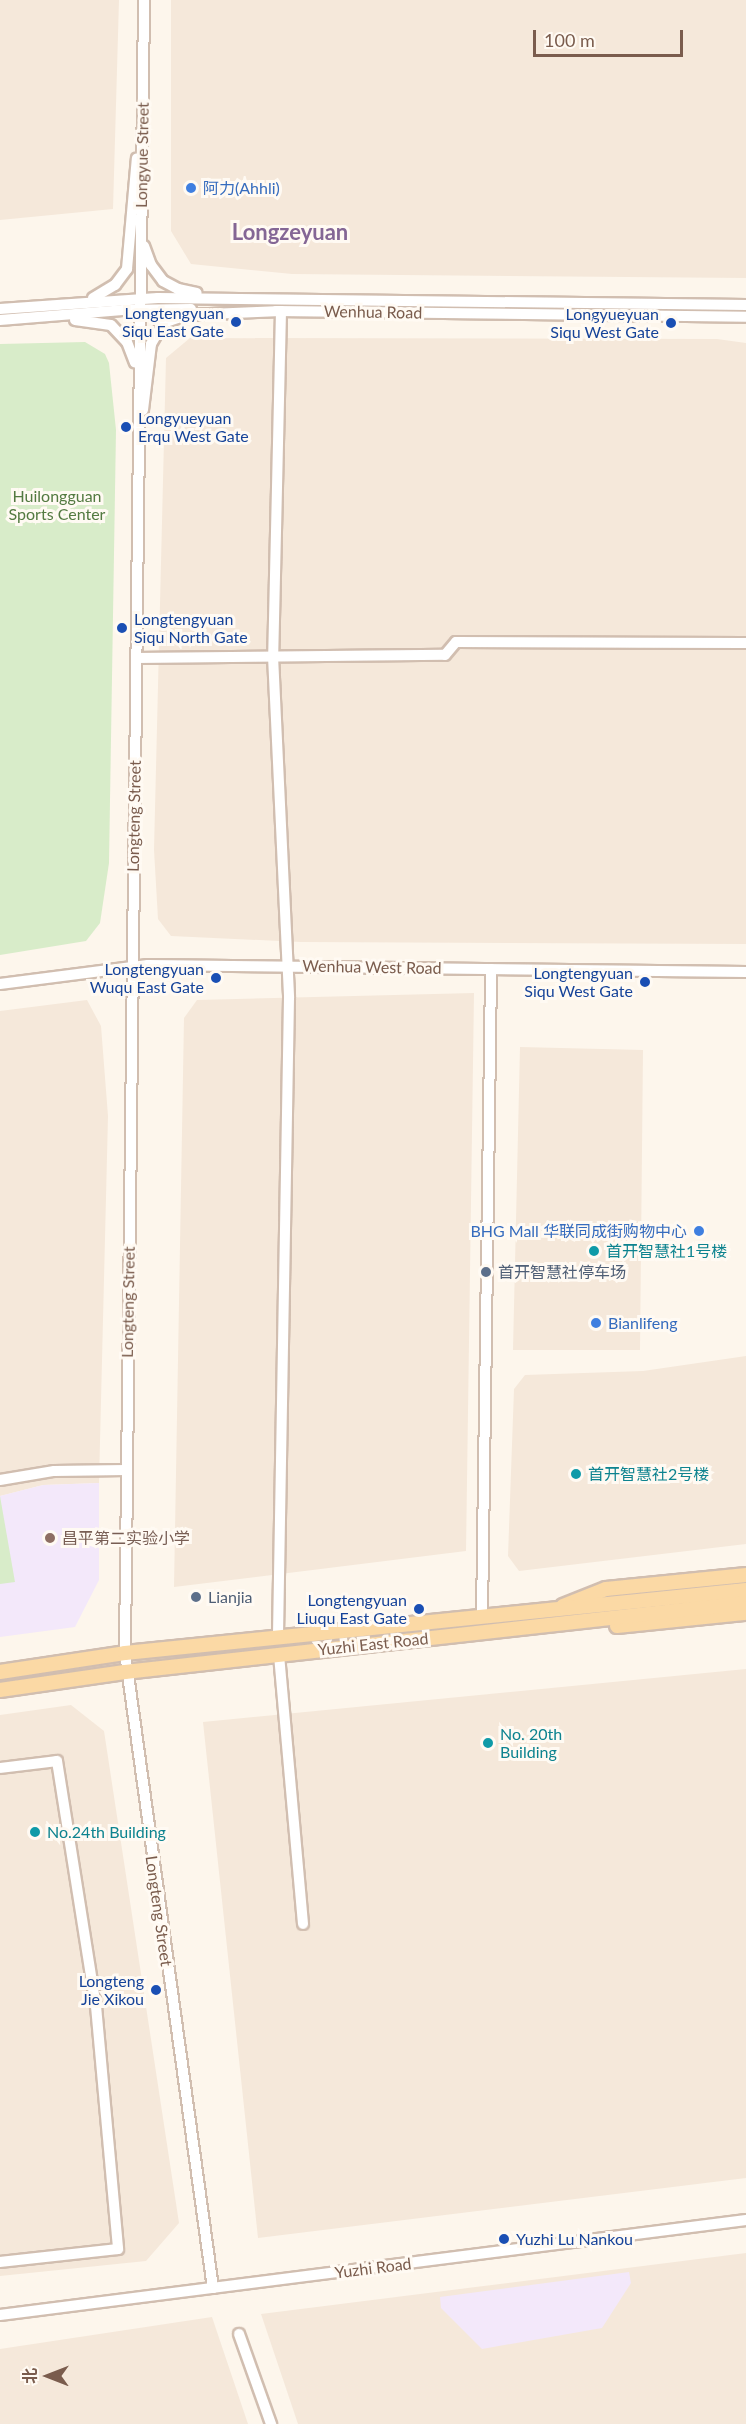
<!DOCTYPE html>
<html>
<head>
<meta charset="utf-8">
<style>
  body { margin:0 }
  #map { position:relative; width:746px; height:2424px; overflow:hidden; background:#fdf6ec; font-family:Lato,"Noto Sans SC",sans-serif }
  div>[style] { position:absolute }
  .residential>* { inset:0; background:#f5e8da }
  .education>* { inset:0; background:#f3e8fa }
  .green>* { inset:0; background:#d8ecc9 }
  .roads { filter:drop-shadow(2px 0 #d1beb0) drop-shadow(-2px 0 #d1beb0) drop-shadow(0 2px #d1beb0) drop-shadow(0 -2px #d1beb0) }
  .minor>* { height:10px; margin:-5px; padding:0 5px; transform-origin:5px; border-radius:5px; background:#fff }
  .major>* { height:14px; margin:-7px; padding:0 7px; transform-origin:7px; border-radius:7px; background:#fbd9a5 }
  .dots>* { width:16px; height:16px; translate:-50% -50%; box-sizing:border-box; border:3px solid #fffaf3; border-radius:50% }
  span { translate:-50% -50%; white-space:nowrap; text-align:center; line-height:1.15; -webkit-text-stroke:6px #fffaf3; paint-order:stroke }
  .street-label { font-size:16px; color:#7a5c4d }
  .shop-label { font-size:16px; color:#366cbe }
  .left { translate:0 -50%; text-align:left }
  .right { translate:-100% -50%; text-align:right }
  .transit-label { font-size:16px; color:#164399 }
  .park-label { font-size:16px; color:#537a41 }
  .culture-label { font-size:16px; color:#0d838f }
  .service-label { font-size:16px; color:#4e5e75 }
  .education-label { font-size:16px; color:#785e54 }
  .district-label { font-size:22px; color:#846695; font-weight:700 }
  .north { position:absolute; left:18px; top:2346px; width:60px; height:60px; -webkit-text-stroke:4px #fffaf3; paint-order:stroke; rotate:270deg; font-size:16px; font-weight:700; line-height:24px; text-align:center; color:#7a5c4d }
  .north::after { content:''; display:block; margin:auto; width:21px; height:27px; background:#7a5c4d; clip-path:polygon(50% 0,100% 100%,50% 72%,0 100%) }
  .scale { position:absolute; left:533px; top:30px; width:150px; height:27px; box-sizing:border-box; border:3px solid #7a5c4d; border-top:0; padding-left:8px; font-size:18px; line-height:21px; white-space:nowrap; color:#7a5c4d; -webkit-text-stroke:4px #fffaf3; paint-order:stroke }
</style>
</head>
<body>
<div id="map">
  <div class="residential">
    <i style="clip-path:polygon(0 0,119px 0,113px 209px,0 220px)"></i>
    <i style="clip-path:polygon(171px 0,746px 0,746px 278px,292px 274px,191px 264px,171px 231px)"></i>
    <i style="clip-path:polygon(190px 338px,717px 339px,746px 343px,746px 944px,301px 942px,171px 936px,158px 919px,154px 850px,166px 358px)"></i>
    <i style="clip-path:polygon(474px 993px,466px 1551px,174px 1587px,184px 1018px,197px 1000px)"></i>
    <i style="clip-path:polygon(87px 1000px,101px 1026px,108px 1116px,99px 1483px,43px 1485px,0 1496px,0 1011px)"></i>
    <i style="clip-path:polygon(520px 1047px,643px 1050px,640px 1350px,513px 1350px)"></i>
    <i style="clip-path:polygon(746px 1356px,746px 1544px,519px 1571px,508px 1556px,514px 1389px,525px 1375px,643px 1371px)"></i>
    <i style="clip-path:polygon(746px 1669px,746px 2178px,258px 2238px,203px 1722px)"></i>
    <i style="clip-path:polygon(71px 1705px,104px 1731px,179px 2223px,146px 2261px,0 2276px,0 1715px)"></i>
    <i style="clip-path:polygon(746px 2253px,746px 2424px,298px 2424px,261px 2314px)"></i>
    <i style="clip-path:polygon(212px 2317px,248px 2424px,0 2424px,0 2349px)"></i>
  </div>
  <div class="education">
    <i style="clip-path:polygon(99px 1483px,99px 1580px,75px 1627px,0 1637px,0 1496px,43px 1485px)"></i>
    <i style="clip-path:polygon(629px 2272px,631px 2283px,602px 2328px,482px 2349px,441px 2308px,440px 2297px)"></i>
  </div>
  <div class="green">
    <i style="clip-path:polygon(85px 342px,105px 354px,109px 363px,116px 430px,109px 863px,100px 923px,86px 941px,0 955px,0 344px)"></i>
    <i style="clip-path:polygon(0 1496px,15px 1582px,0 1584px)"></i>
  </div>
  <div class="roads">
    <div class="minor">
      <i style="left:144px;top:0;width:1653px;rotate:90.66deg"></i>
      <i style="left:125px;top:1653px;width:641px;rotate:82.11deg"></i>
      <i style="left:144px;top:246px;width:20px;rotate:70deg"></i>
      <i style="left:151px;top:265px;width:20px;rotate:53deg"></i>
      <i style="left:163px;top:281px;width:17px;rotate:28deg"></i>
      <i style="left:178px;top:289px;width:19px;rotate:12deg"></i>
      <i style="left:93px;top:298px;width:26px;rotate:-31deg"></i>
      <i style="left:115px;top:285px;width:20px;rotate:-53deg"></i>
      <i style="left:127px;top:269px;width:111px;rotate:-84.9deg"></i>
      <i style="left:0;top:309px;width:158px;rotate:-4deg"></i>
      <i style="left:158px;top:298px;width:588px;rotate:0.68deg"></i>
      <i style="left:276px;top:311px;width:470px;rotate:0.7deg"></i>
      <i style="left:0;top:320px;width:123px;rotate:-4.6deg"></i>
      <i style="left:123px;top:310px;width:68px;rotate:-0.8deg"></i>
      <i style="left:75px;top:320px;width:36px;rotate:8deg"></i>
      <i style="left:111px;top:325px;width:23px;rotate:47deg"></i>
      <i style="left:127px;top:342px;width:22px;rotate:69deg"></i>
      <i style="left:143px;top:410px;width:66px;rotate:-83.1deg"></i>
      <i style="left:151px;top:344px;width:24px;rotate:-60deg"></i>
      <i style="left:163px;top:323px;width:24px;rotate:-19deg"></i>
      <i style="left:186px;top:315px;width:95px;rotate:-2.4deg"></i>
      <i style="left:281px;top:311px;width:345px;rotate:91.3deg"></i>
      <i style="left:273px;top:656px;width:342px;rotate:87.3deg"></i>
      <i style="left:289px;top:998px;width:639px;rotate:90.99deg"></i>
      <i style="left:136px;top:658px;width:309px;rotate:-0.6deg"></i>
      <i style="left:445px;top:655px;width:17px;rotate:-50deg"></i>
      <i style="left:456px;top:642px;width:290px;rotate:0.2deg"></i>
      <i style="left:0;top:984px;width:149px;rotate:-7.3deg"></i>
      <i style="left:148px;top:965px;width:598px;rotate:0.67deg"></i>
      <i style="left:0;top:1480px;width:55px;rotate:-9.5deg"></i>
      <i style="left:54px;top:1471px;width:72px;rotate:-0.8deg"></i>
      <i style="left:482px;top:1617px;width:648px;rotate:-89.2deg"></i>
      <i style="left:279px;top:1655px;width:270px;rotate:84.9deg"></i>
      <i style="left:0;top:1768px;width:57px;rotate:-7deg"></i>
      <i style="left:57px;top:1761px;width:248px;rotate:81deg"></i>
      <i style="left:96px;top:2006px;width:244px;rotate:84.8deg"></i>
      <i style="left:118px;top:2249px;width:119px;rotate:173.7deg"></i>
      <i style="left:0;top:2315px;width:752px;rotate:-7.26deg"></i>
      <i style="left:239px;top:2334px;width:96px;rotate:70.4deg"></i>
    </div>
    <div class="major">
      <i style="left:563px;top:1606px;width:46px;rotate:-21.6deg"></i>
      <i style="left:606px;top:1589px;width:141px;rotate:-5.7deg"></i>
      <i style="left:617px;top:1626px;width:130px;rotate:-5.8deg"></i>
      <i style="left:0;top:1672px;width:126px;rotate:-8.6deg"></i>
      <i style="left:125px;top:1653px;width:624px;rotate:-5.79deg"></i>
      <i style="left:0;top:1690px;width:126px;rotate:-8.2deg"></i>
      <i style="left:125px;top:1672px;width:625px;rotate:-6.34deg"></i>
    </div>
  </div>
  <div class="dots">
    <i style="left:191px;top:188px;background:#3f7fe0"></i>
    <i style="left:236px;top:322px;background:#1a4fb4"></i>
    <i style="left:671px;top:323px;background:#1a4fb4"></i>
    <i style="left:126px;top:427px;background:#1a4fb4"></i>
    <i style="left:122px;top:628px;background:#1a4fb4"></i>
    <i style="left:216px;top:978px;background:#1a4fb4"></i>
    <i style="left:645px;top:982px;background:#1a4fb4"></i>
    <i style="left:699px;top:1231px;background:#3f7fe0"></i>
    <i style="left:594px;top:1251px;background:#0f9aa8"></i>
    <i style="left:486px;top:1272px;background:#5c6f8a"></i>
    <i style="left:596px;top:1323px;background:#3f7fe0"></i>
    <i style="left:576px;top:1474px;background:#0f9aa8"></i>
    <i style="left:50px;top:1538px;background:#8d6e63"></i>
    <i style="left:196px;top:1597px;background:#5c6f8a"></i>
    <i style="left:419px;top:1609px;background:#1a4fb4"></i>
    <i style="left:488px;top:1743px;background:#0f9aa8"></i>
    <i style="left:35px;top:1832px;background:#0f9aa8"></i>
    <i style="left:156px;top:1990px;background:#1a4fb4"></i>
    <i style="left:504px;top:2239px;background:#1a4fb4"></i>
  </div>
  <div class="street-label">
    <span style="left:142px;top:155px;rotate:-89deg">Longyue Street</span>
    <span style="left:373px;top:312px;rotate:1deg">Wenhua Road</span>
    <span style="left:134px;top:816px;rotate:-89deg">Longteng Street</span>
    <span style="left:372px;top:967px;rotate:1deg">Wenhua West Road</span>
    <span style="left:128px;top:1302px;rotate:-89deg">Longteng Street</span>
    <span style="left:373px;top:1644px;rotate:-6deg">Yuzhi East Road</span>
    <span style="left:159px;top:1911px;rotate:82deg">Longteng Street</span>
    <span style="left:373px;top:2268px;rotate:-7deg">Yuzhi Road</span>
  </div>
  <div class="shop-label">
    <span class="left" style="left:203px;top:188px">阿力(Ahhli)</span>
    <span class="right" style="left:687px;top:1231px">BHG Mall 华联同成街购物中心</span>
    <span class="left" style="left:608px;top:1323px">Bianlifeng</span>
  </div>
  <div class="transit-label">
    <span class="right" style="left:224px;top:322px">Longtengyuan<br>Siqu East Gate</span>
    <span class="right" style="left:659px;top:323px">Longyueyuan<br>Siqu West Gate</span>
    <span class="left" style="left:138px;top:427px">Longyueyuan<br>Erqu West Gate</span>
    <span class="left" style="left:134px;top:628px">Longtengyuan<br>Siqu North Gate</span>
    <span class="right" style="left:204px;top:978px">Longtengyuan<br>Wuqu East Gate</span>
    <span class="right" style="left:633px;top:982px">Longtengyuan<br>Siqu West Gate</span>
    <span class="right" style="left:407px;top:1609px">Longtengyuan<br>Liuqu East Gate</span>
    <span class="right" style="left:144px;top:1990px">Longteng<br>Jie Xikou</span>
    <span class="left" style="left:516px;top:2239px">Yuzhi Lu Nankou</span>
  </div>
  <div class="park-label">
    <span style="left:57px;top:505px">Huilongguan<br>Sports Center</span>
  </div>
  <div class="culture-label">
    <span class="left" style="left:606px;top:1251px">首开智慧社1号楼</span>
    <span class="left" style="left:588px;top:1474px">首开智慧社2号楼</span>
    <span class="left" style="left:500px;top:1743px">No. 20th<br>Building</span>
    <span class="left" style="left:47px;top:1832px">No.24th Building</span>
  </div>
  <div class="service-label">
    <span class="left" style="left:498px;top:1272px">首开智慧社停车场</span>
    <span class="left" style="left:208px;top:1597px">Lianjia</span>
  </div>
  <div class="education-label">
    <span class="left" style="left:62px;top:1538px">昌平第二实验小学</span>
  </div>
  <div class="district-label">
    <span style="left:290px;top:232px">Longzeyuan</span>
  </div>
  <div class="north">北</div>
  <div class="scale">100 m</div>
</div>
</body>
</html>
